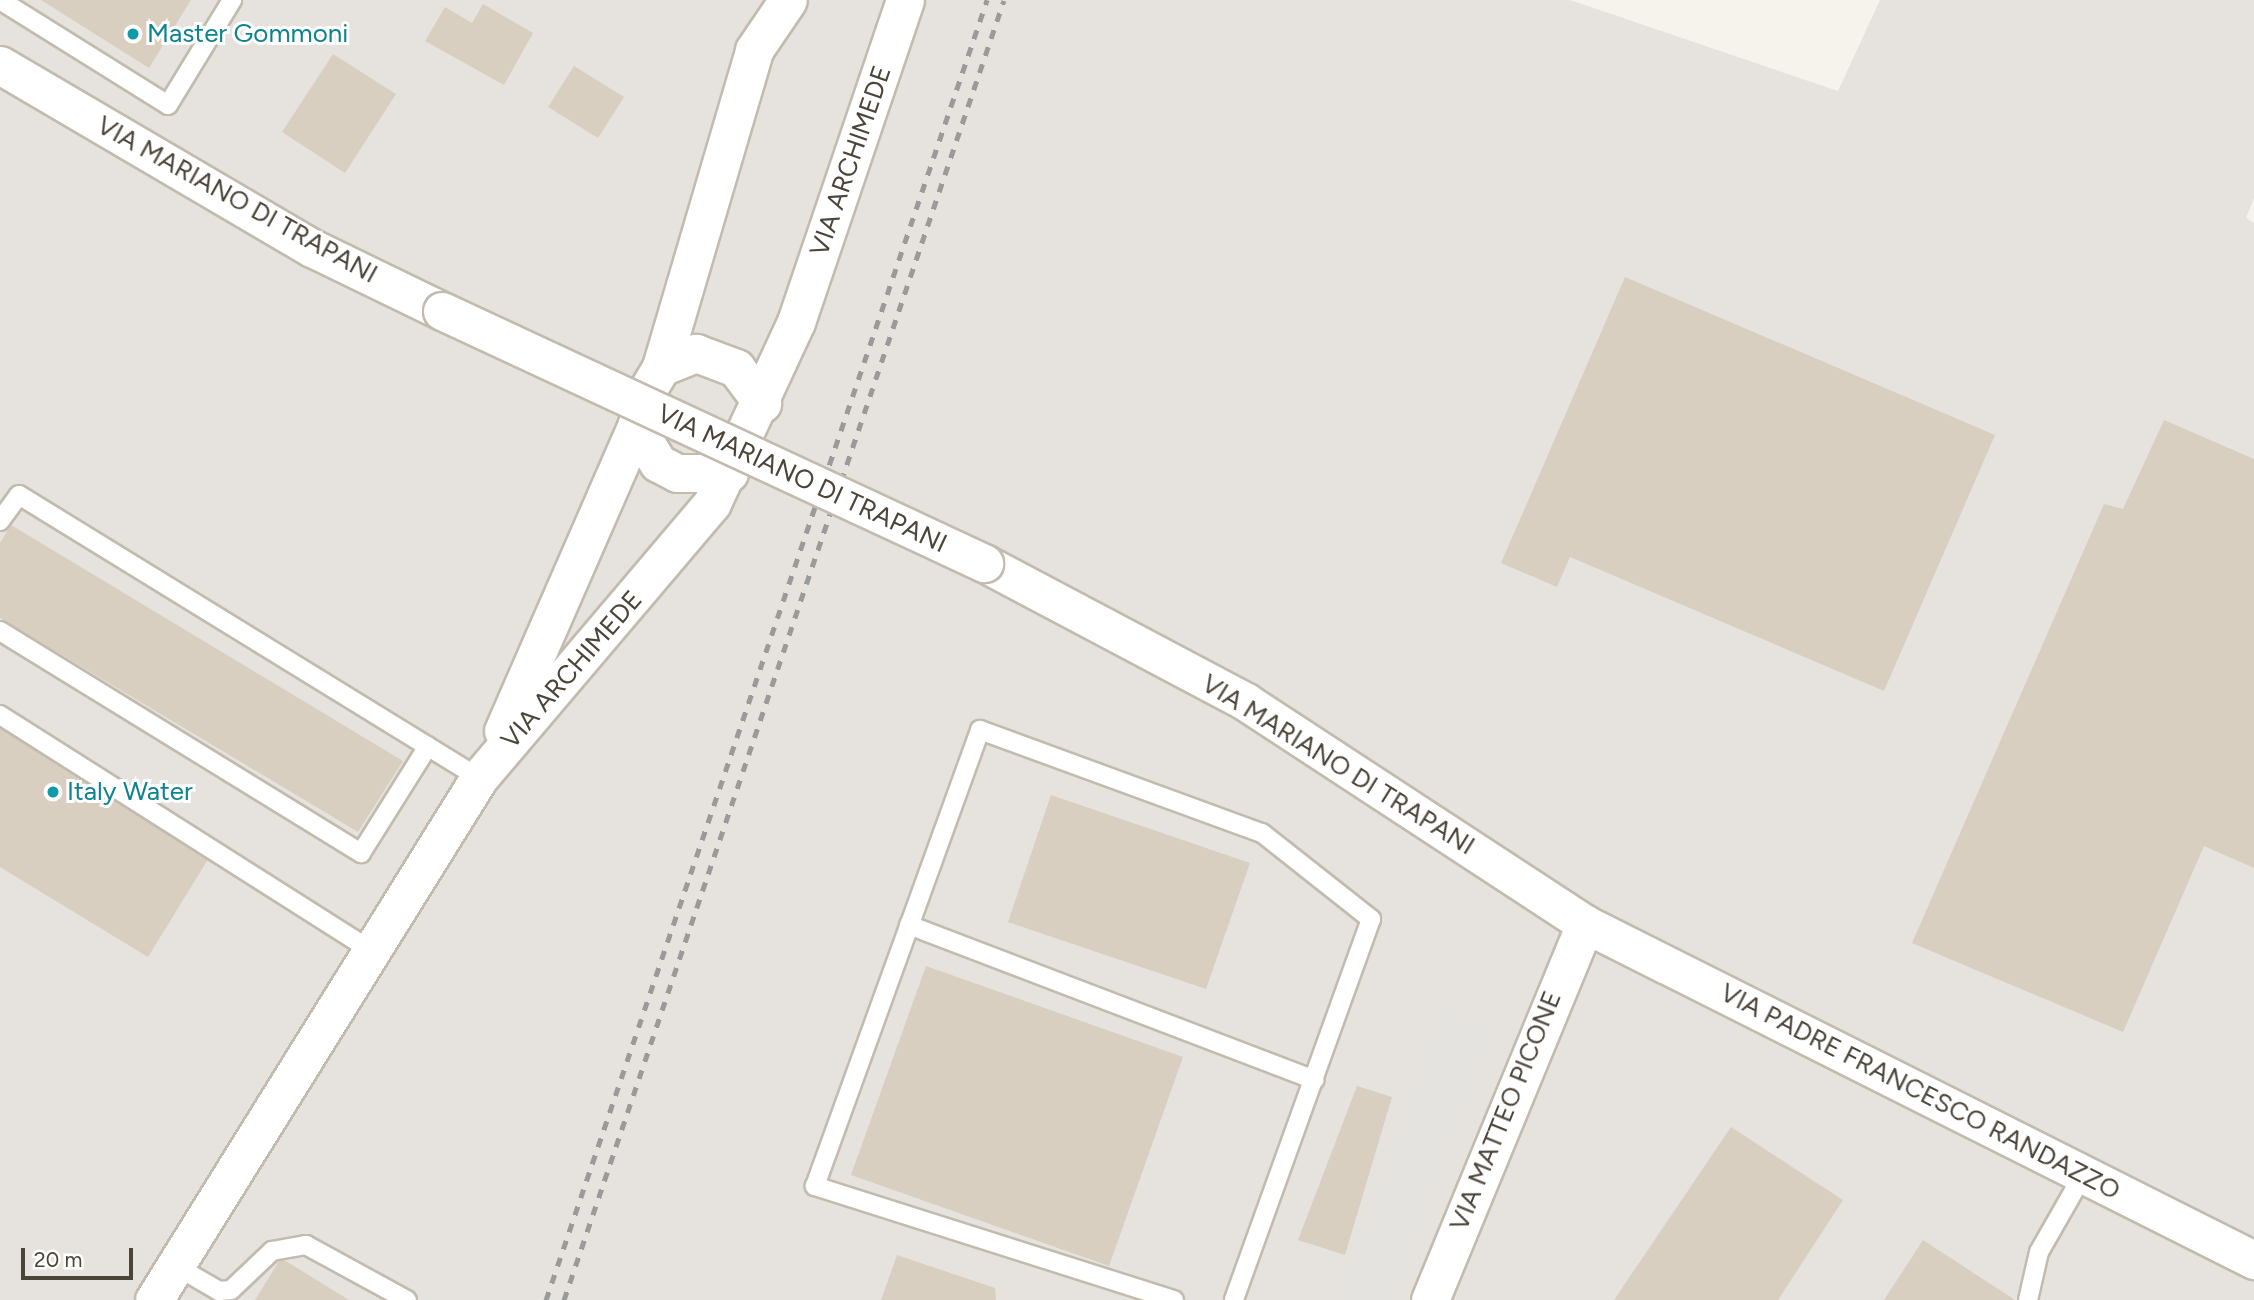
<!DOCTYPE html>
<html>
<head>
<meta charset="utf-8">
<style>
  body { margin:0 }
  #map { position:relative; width:2254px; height:1300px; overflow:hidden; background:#f6f3ec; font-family:Figtree,sans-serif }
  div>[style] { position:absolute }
  .industrial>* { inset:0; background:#e6e2dd }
  .parking>* { inset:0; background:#e5e3e0 }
  .building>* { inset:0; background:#d8cfc1 }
  .roads { filter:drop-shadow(2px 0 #c2bbae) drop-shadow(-2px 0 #c2bbae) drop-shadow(0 2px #c2bbae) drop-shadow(0 -2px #c2bbae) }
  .lane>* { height:18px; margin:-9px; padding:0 9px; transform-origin:9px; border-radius:9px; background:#fff }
  .street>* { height:37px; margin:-18.5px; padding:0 18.5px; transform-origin:18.5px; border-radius:18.5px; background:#fff }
  .rail>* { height:5px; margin-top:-2.5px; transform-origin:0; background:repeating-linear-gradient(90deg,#9a9a9a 0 9px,transparent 0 18px) }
  .bridges { filter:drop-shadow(2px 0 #c2bbae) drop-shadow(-2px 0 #c2bbae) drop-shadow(0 2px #c2bbae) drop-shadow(0 -2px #c2bbae) }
  .street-bridge>* { height:37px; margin:-18.5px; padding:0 18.5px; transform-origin:18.5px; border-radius:18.5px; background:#fff }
  .dots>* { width:19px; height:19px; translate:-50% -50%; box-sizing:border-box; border:4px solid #fff; border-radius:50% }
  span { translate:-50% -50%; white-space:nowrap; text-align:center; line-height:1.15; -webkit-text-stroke:6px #fff; paint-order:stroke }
  .culture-label { font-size:26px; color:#0d838f }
  .left { translate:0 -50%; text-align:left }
  .street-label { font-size:26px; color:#4b4439 }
  .scale { position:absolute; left:21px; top:1248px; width:112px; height:32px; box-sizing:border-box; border:4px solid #4b4439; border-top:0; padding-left:9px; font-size:21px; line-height:24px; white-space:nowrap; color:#4b4439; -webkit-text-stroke:5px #fff; paint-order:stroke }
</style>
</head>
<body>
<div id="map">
  <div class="industrial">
    <i style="clip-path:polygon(0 0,1570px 0,1838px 91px,1880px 0,2254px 0,2254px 198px,2246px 218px,2254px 223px,2254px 1300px,0 1300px)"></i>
  </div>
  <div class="parking">
    <i style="clip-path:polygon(1444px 1008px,1491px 1025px,1392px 1300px,1339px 1300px)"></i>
  </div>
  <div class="building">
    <i style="clip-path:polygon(41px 0,191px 0,149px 68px)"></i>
    <i style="clip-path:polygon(483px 4px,533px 33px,504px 85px,425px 41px,445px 7px,472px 23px)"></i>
    <i style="clip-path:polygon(333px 54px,396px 94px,345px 173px,282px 132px)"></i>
    <i style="clip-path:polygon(574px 66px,624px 97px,598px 138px,548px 107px)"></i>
    <i style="clip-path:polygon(1625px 277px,1995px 435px,1884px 691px,1570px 557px,1557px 587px,1501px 563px)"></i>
    <i style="clip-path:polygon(2164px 420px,2254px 459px,2254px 868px,2204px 846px,2123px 1032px,1912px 943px,2104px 504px,2123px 509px)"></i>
    <i style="clip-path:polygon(11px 525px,403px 761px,358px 832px,0 618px,0 543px)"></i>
    <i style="clip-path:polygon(0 728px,210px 856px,148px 957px,0 867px)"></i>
    <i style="clip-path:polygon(1051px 795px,1250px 863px,1206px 989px,1008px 922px)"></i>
    <i style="clip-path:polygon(926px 966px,1183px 1057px,1109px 1266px,851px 1175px)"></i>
    <i style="clip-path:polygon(1357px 1086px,1392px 1097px,1345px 1255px,1298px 1240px)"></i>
    <i style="clip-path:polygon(1731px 1127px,1843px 1200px,1778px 1300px,1614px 1300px)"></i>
    <i style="clip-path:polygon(1923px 1240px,2015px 1300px,1884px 1300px)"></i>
    <i style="clip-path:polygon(897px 1255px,995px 1288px,996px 1300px,881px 1300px)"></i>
    <i style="clip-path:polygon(281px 1258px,349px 1300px,255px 1300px)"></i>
  </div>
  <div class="roads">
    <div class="lane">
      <i style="left:0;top:0;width:198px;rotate:32deg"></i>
      <i style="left:168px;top:105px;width:123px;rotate:-58.6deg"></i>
      <i style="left:0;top:521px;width:32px;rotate:-54deg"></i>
      <i style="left:19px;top:495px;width:540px;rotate:31.6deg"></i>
      <i style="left:0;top:631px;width:424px;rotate:31.6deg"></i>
      <i style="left:361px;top:853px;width:126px;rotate:-57.9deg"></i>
      <i style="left:0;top:715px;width:438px;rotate:32.4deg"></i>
      <i style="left:909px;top:925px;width:434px;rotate:20.9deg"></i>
      <i style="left:176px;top:1266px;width:50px;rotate:30.2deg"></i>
      <i style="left:219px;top:1291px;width:12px;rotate:-5deg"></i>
      <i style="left:231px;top:1290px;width:57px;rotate:-43.6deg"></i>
      <i style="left:272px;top:1251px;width:35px;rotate:-10deg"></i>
      <i style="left:306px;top:1245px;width:115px;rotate:28.6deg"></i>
      <i style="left:1174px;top:1300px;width:377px;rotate:-162.4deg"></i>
      <i style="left:815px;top:1186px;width:485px;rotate:-70.1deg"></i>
      <i style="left:980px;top:730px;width:300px;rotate:20.1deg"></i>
      <i style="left:1262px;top:833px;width:139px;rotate:38.3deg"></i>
      <i style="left:1371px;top:919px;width:405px;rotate:109.8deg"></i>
      <i style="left:2028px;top:1300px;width:49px;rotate:-77.1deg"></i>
      <i style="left:2039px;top:1252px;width:89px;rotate:-60.3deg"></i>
    </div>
    <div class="street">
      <i style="left:0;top:65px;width:362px;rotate:30.4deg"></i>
      <i style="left:312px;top:248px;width:144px;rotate:25.9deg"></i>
      <i style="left:661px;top:367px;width:330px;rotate:-73.6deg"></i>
      <i style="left:754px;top:50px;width:60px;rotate:-55.8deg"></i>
      <i style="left:729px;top:473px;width:52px;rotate:180deg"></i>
      <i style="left:677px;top:473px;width:21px;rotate:-152deg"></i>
      <i style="left:658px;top:463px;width:42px;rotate:-121.4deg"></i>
      <i style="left:636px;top:427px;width:34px;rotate:-75deg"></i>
      <i style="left:645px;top:394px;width:31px;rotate:-59deg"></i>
      <i style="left:661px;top:367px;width:38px;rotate:-22deg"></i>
      <i style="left:696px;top:353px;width:43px;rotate:20.6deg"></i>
      <i style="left:736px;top:368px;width:44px;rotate:53.4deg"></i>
      <i style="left:984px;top:563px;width:297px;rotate:27.9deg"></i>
      <i style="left:1246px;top:702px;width:405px;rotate:33.2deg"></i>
      <i style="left:1585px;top:924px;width:749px;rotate:26.67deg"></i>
      <i style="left:503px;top:731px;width:332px;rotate:-66.4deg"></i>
      <i style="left:154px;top:1300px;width:615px;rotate:-58.09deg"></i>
      <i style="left:479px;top:778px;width:360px;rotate:-49.7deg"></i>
      <i style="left:712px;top:503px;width:200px;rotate:-65.1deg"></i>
      <i style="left:796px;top:322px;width:340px;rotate:-71.3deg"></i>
      <i style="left:1430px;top:1300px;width:407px;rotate:-67.6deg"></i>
    </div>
  </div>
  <div class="rail">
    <i style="left:546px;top:1300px;width:1373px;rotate:-71.26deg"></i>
    <i style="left:564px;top:1300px;width:1372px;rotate:-71.3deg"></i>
  </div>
  <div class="bridges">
    <div class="street-bridge">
      <i style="left:442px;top:311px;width:598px;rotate:24.94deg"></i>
    </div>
  </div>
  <div class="dots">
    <i style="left:133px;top:34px;background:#0f9aa8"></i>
    <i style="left:53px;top:792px;background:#0f9aa8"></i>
  </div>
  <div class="culture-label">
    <span class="left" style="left:147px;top:34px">Master Gommoni</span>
    <span class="left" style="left:67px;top:792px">Italy Water</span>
  </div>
  <div class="street-label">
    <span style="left:851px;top:161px;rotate:-71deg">VIA ARCHIMEDE</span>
    <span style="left:237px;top:200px;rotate:29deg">VIA MARIANO DI TRAPANI</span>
    <span style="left:802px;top:479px;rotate:25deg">VIA MARIANO DI TRAPANI</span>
    <span style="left:572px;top:670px;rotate:-49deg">VIA ARCHIMEDE</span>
    <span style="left:1338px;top:765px;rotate:32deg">VIA MARIANO DI TRAPANI</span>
    <span style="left:1920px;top:1092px;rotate:27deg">VIA PADRE FRANCESCO RANDAZZO</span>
    <span style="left:1506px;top:1111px;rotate:-68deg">VIA MATTEO PICONE</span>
  </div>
  <div class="scale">20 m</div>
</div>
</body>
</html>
